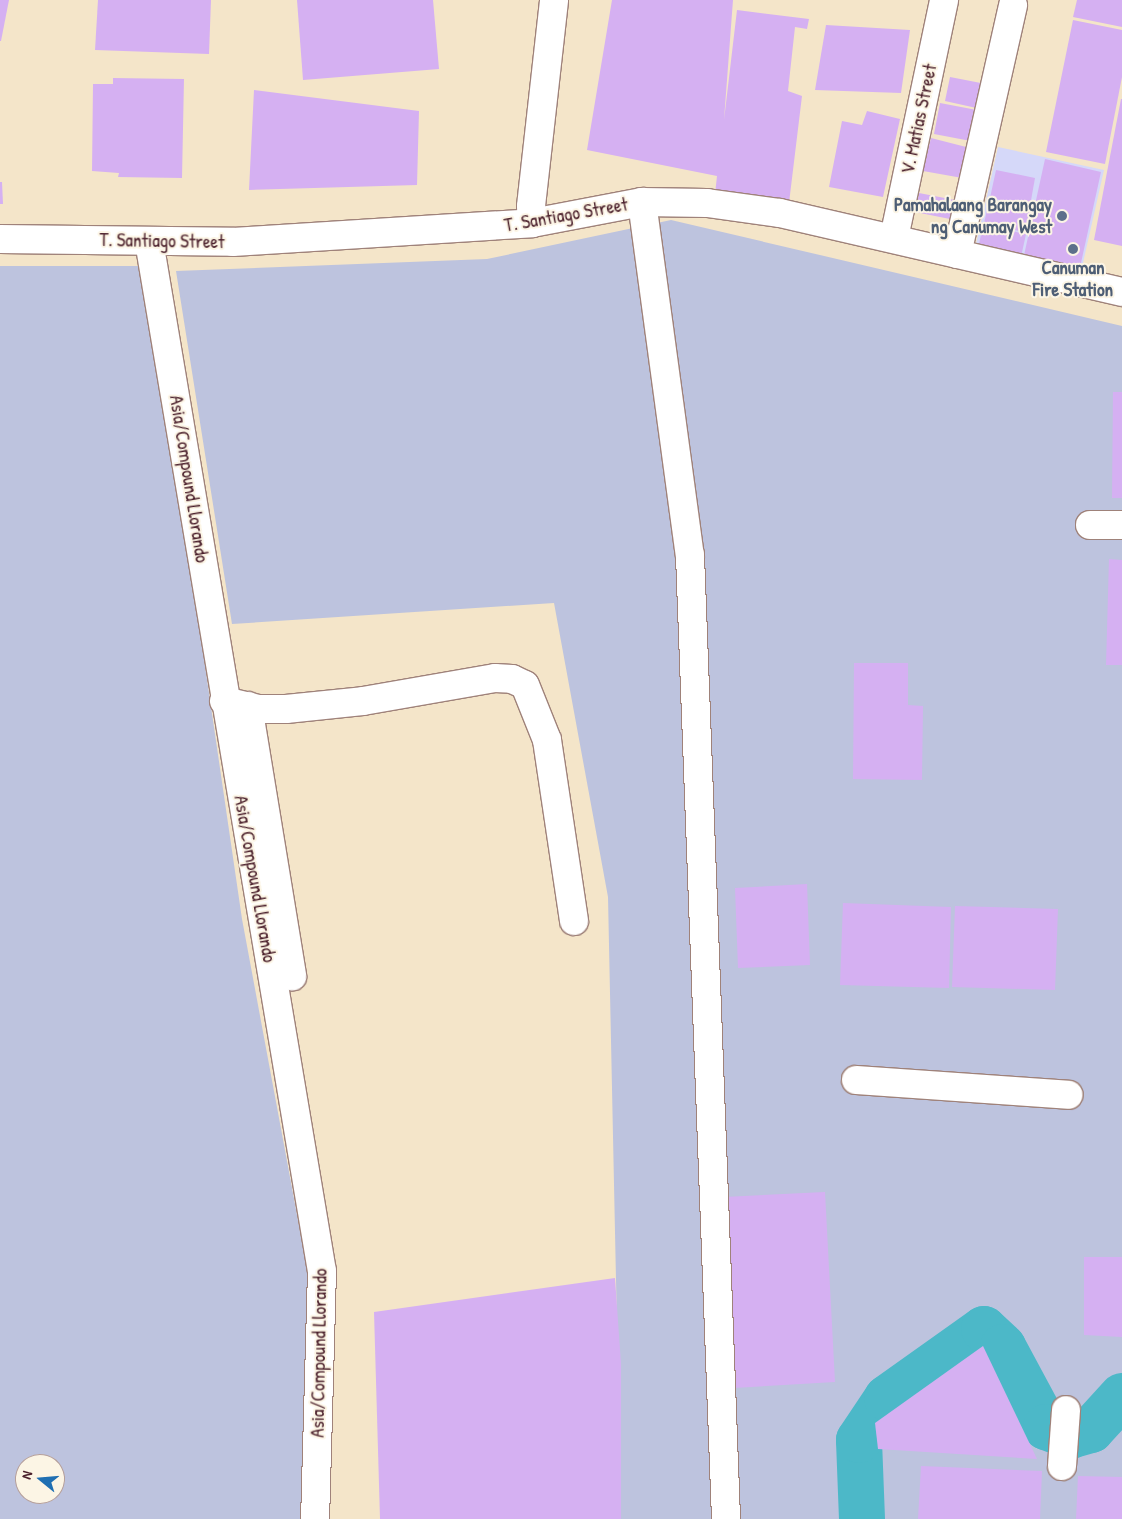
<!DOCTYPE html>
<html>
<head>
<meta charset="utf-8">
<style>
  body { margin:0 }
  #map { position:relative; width:1122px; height:1519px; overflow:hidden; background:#f4e5c9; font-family:"Patrick Hand",sans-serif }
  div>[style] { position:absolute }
  .built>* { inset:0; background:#d5d8f9 }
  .industrial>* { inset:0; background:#bdc3de }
  .river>* { height:46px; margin:-23px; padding:0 23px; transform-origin:23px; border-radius:23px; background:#4cb8c8 }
  .building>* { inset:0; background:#d5b0f2 }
  .roads { filter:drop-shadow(1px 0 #9f827a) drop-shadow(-1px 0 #9f827a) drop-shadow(0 1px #9f827a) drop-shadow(0 -1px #9f827a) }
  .minor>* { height:28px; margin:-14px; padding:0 14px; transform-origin:14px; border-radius:14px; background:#fff }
  .major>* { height:28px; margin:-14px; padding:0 14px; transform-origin:14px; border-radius:14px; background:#fff }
  .dots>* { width:14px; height:14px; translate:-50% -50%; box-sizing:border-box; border:2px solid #fcf5e5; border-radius:50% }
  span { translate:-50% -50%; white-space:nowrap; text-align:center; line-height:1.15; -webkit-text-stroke:4px #fcf5e5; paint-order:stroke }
  .street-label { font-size:19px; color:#4a1f2b }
  .service-label { font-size:19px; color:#4e5e75; font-weight:700 }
  .right { translate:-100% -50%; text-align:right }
  .north { position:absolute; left:15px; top:1454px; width:50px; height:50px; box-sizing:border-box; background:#fcf5e5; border:1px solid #b59f9b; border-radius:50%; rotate:287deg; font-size:14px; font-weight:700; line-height:20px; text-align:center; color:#4a1f2b }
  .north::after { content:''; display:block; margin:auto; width:18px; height:22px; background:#1f6fb2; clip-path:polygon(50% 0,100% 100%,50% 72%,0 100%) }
</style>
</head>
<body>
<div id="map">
  <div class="built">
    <i style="clip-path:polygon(998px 147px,1104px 170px,1080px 276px,974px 253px)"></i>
  </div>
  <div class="industrial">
    <i style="clip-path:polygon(671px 220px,1122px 326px,1122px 1519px,879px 1519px,865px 1443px,843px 1430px,841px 1519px,621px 1519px,608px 897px,554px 603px,232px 624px,176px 271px,487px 259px)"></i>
    <i style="clip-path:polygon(evenodd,0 266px,141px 266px,196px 604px,242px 919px,308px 1274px,312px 1341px,308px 1519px,0 1519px,0 266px,25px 1464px,55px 1464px,55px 1494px,25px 1494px,25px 1464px)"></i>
  </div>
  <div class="river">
    <i style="left:862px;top:1519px;width:79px;rotate:-92.2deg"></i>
    <i style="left:859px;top:1440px;width:50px;rotate:-56.3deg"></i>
    <i style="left:887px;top:1398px;width:119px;rotate:-35.4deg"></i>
    <i style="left:984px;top:1329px;width:26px;rotate:43deg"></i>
    <i style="left:1003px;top:1347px;width:91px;rotate:61.7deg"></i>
    <i style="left:1046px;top:1427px;width:26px;rotate:21deg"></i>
    <i style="left:1070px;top:1436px;width:22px;rotate:-16deg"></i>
    <i style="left:1091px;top:1430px;width:46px;rotate:-47.6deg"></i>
  </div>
  <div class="building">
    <i style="clip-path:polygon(0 0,9px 0,1px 41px,0 41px)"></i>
    <i style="clip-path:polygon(98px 0,211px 0,209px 54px,95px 50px)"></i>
    <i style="clip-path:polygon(297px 0,433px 0,439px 69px,303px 80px)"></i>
    <i style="clip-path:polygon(612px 0,733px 0,724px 120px,737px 10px,809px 19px,807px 29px,795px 27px,788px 91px,802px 96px,789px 203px,715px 194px,717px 176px,587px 150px)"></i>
    <i style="clip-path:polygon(1077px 0,1122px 0,1122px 27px,1073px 17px)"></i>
    <i style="clip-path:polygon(1073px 20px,1122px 30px,1122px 77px,1105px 164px,1046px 152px)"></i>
    <i style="clip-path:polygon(826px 25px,910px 30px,901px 93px,815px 90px)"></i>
    <i style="clip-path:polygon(950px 77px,986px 84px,981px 109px,945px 101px)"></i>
    <i style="clip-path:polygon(113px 78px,184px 79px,182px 178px,118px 177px,119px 173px,92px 171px,93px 84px,113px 84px)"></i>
    <i style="clip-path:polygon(254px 90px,419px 111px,417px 185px,249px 190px)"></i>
    <i style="clip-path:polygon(1121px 99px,1122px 99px,1122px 246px,1094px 240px)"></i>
    <i style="clip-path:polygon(940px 103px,982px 111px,976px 142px,934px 134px)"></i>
    <i style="clip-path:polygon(867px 111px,900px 119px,883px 197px,829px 187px,842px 121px,862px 125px)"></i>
    <i style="clip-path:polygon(931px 138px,974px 149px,968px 179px,923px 171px)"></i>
    <i style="clip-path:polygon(1045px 159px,1101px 172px,1079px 272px,1023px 260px)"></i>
    <i style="clip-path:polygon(996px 170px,1035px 178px,1030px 206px,990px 198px)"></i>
    <i style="clip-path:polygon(0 182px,2px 182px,3px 204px,0 204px)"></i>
    <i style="clip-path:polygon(919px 193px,960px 201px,955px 220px,915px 212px)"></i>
    <i style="clip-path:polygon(989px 202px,1030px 211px,1024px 232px,984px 223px)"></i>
    <i style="clip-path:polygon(983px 225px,1026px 234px,1021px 257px,978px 249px)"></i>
    <i style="clip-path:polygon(1113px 392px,1122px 392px,1122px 498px,1112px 498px)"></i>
    <i style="clip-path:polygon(1109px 559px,1122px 560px,1122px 665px,1106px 665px)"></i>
    <i style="clip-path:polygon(854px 663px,908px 663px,908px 705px,923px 706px,922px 780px,853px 779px)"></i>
    <i style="clip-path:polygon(807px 884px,810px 965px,738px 968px,735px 888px)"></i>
    <i style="clip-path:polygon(843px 903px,951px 907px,949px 988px,840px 985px)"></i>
    <i style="clip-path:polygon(955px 906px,1058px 909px,1055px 990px,952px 987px)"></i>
    <i style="clip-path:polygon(825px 1192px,835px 1382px,734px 1388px,724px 1197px)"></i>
    <i style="clip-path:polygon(1084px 1257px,1122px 1257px,1122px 1337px,1084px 1335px)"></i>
    <i style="clip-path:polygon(615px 1278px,621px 1364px,621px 1519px,380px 1519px,374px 1312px)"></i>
    <i style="clip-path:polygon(983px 1346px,1037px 1459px,878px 1449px,875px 1423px)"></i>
    <i style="clip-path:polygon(921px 1466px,1042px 1471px,1040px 1519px,918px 1519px)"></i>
    <i style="clip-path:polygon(1078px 1476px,1122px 1477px,1122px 1519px,1076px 1519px)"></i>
  </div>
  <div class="roads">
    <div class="minor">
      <i style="left:642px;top:202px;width:356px;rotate:82.3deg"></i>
      <i style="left:690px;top:555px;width:965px;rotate:87.86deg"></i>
      <i style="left:532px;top:223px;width:17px;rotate:-93deg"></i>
      <i style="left:531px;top:206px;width:207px;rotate:-83.6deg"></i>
      <i style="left:894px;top:238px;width:243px;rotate:-78.1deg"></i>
      <i style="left:149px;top:241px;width:1044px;rotate:80.47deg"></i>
      <i style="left:322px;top:1271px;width:248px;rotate:91.6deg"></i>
      <i style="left:957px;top:254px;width:255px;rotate:-77.3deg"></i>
      <i style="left:1090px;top:525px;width:32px"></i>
      <i style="left:224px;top:701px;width:36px;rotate:13deg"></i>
      <i style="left:259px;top:709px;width:27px"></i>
      <i style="left:286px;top:709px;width:77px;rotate:-5.9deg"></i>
      <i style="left:363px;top:701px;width:134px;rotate:-9.9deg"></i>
      <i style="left:495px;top:678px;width:17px;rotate:3deg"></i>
      <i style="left:512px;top:679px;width:14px;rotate:25deg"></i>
      <i style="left:525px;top:685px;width:59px;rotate:68.2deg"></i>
      <i style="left:547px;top:740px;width:183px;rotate:81.5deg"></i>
      <i style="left:248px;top:706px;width:274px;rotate:80.7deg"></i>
      <i style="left:856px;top:1080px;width:213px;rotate:4deg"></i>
      <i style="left:1062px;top:1466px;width:56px;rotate:-85.9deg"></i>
    </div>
    <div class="major">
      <i style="left:0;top:239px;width:233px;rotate:0.7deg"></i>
      <i style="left:233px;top:242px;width:300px;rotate:-3.6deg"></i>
      <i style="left:532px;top:223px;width:112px;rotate:-10.8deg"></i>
      <i style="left:642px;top:202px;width:65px;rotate:0.9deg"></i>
      <i style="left:707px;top:203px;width:74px;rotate:7.8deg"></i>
      <i style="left:780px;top:213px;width:351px;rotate:13deg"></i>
    </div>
  </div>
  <div class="dots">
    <i style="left:1062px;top:216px;background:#5c6f8a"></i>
    <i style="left:1073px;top:249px;background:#5c6f8a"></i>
  </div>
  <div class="street-label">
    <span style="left:919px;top:119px;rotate:-78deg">V. Matias Street</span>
    <span style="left:566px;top:215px;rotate:-10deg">T. Santiago Street</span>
    <span style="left:162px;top:241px;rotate:1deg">T. Santiago Street</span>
    <span style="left:189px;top:479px;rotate:81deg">Asia/Compound Llorando</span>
    <span style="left:255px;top:879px;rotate:80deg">Asia/Compound Llorando</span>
    <span style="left:319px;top:1353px;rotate:-89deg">Asia/Compound Llorando</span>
  </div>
  <div class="service-label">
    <span class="right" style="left:1052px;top:216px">Pamahalaang Barangay<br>ng Canumay West</span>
    <span style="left:1073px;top:279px">Canuman<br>Fire Station</span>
  </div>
  <div class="north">N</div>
</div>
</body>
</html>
